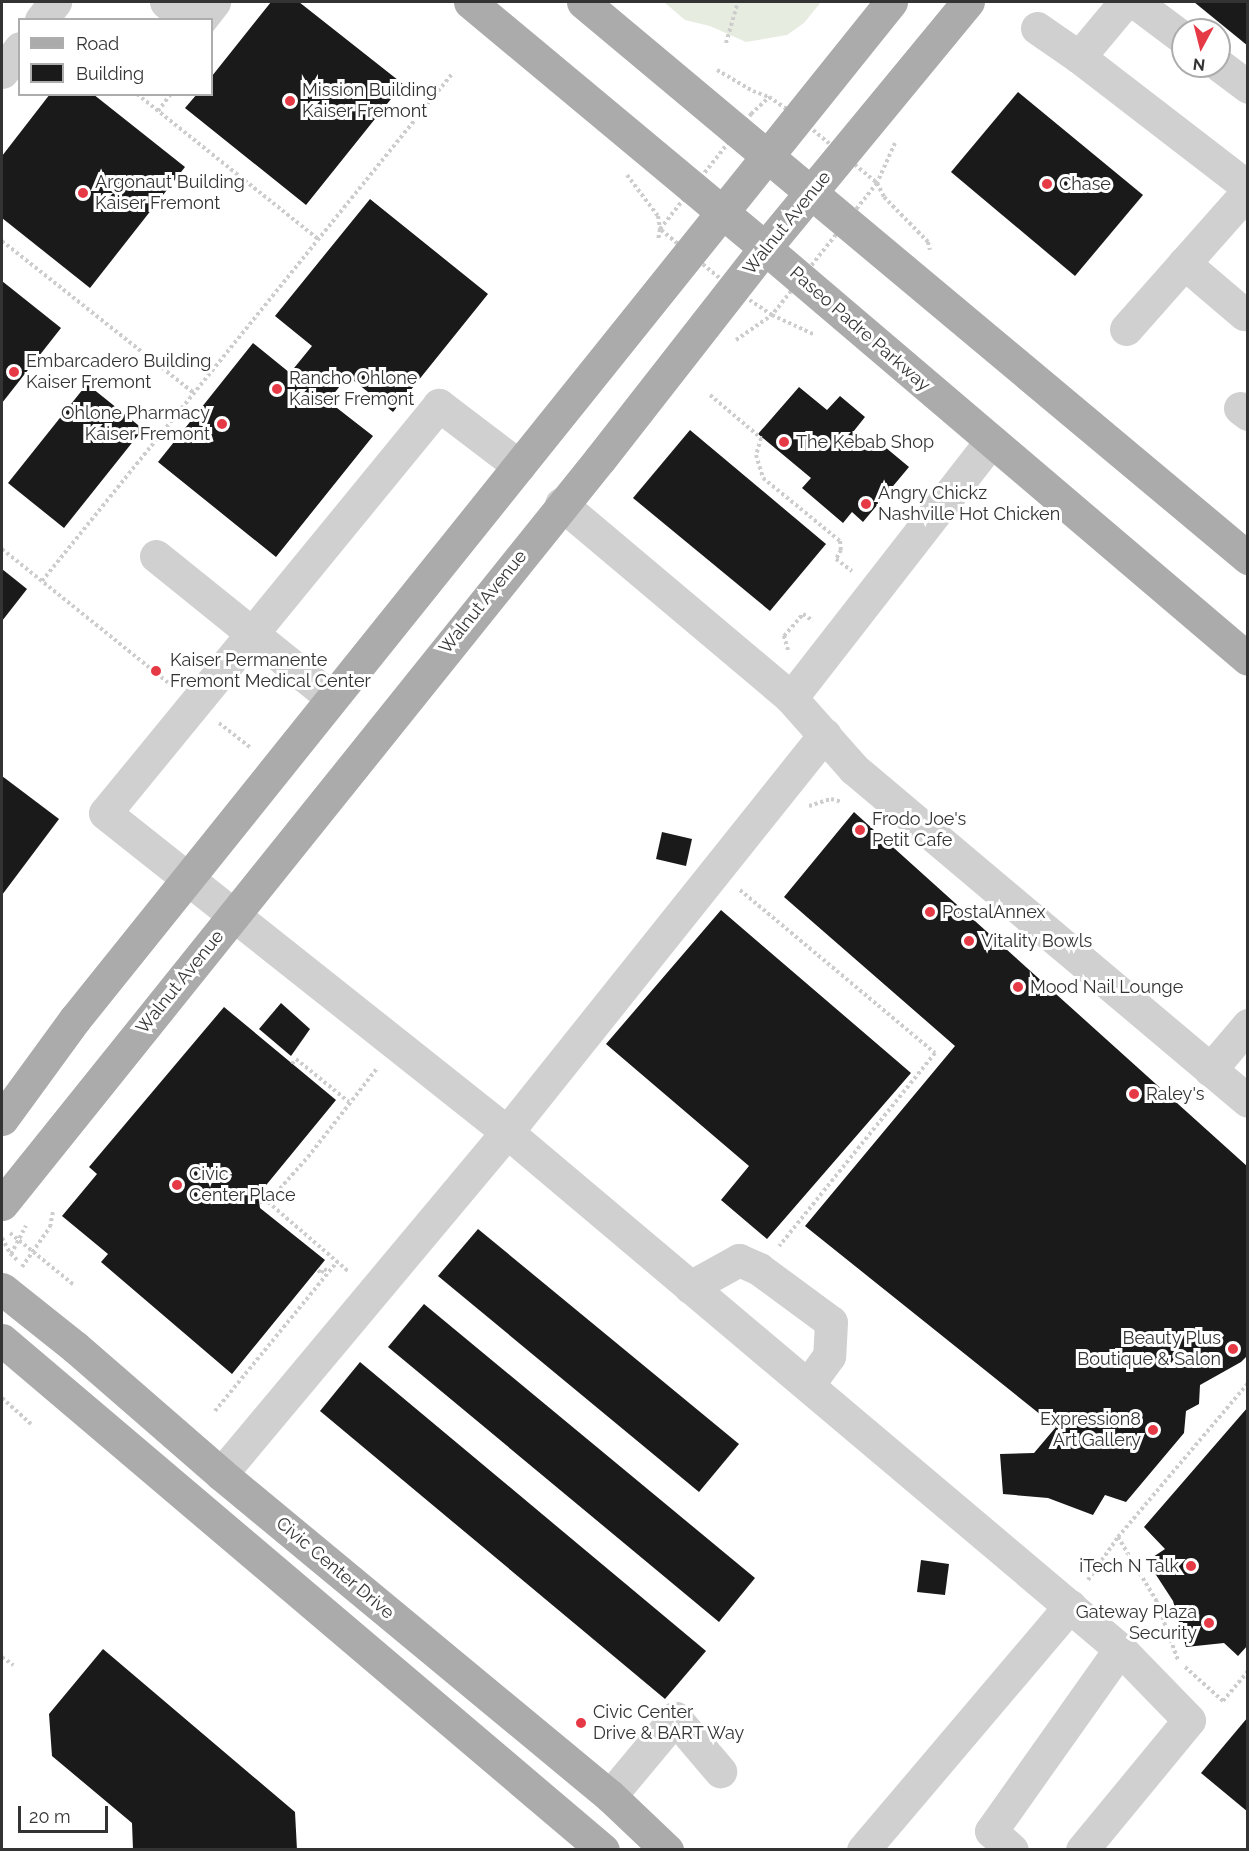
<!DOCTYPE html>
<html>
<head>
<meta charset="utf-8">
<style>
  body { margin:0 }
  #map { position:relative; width:1249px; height:1851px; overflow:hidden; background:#fff; font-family:Raleway,sans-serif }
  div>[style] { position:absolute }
  .green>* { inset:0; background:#e6ecdf }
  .building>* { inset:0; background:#1a1a1a }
  .path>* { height:4px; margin-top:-2px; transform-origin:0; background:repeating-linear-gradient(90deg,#cdcdcd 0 3px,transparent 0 6px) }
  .minor>* { height:33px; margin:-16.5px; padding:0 16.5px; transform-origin:16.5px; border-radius:16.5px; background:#d0d0d0 }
  .major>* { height:33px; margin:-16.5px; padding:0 16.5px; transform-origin:16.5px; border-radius:16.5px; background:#ababab }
  .dots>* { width:16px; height:16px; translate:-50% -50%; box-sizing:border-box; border:3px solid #fff; border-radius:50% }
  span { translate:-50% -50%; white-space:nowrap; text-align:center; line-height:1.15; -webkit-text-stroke:6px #fff; paint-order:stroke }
  .poi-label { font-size:18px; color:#333 }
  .left { translate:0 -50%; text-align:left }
  .right { translate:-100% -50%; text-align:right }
  .street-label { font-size:18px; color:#333 }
  .frame { position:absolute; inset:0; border:3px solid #333; pointer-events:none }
  .legend { position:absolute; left:18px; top:18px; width:195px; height:78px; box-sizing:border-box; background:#fff; border:2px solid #adadad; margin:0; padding:8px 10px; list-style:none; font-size:18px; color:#333 }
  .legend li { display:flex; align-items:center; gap:12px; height:30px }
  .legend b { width:30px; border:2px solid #adadad }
  .north { position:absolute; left:1171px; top:18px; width:60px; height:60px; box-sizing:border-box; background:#fff; border:2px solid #adadad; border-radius:50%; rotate:187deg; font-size:16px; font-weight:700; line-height:24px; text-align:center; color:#333 }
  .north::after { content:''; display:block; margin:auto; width:21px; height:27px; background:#e63946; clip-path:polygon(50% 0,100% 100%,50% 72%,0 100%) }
  .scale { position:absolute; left:18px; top:1806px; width:90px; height:27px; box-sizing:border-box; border:3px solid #333; border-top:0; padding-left:8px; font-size:18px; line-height:21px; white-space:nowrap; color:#333; -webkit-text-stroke:4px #fff; paint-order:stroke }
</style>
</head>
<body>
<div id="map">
  <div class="green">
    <i style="clip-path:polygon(664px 2px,821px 2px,804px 23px,787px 35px,746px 42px,710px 26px,685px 20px)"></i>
  </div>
  <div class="building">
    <i style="clip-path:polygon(271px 2px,299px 2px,403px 84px,306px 205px,185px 108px,197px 94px,212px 94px,212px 76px)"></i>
    <i style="clip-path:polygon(1194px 2px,1248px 2px,1248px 46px)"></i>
    <i style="clip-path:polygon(1018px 92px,1143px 195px,1075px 276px,951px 172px)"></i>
    <i style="clip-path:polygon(50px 94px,93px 94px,185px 167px,90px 288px,2px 218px,2px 156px)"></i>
    <i style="clip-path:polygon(370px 199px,488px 294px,393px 412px,348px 376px,328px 401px,373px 436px,276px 557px,158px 462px,253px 343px,290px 373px,312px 346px,275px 316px)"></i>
    <i style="clip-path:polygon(2px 281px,61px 328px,2px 403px)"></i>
    <i style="clip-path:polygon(87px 384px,143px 429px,64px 528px,8px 483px)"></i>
    <i style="clip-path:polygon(799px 387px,827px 410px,840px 396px,865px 417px,853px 432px,873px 449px,879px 442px,909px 467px,863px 522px,852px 512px,843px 523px,802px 488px,811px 478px,758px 434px)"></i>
    <i style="clip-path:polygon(690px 430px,826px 544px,770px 611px,633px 498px)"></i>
    <i style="clip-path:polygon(2px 569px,27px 589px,2px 621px)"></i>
    <i style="clip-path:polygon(2px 776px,59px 819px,2px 895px)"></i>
    <i style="clip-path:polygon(854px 812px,1248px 1167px,1248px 1355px,1241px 1362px,1200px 1385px,1199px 1404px,1186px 1411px,1184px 1433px,1126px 1502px,1105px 1495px,1093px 1515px,1048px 1498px,1003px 1494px,1000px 1454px,1034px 1453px,1056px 1427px,805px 1226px,955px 1046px,784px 897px)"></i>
    <i style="clip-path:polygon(662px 832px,692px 839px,686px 866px,656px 859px)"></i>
    <i style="clip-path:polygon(721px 910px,911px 1073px,767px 1239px,721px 1200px,749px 1166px,606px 1044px)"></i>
    <i style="clip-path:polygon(281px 1003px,310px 1029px,291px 1056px,259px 1029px)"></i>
    <i style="clip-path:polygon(224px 1007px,336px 1100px,258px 1195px,260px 1208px,325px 1260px,232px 1374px,101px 1262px,108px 1254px,62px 1216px,97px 1174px,89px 1167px)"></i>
    <i style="clip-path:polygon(478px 1229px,739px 1444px,699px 1492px,438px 1276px)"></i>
    <i style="clip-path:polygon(424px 1304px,755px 1578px,719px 1622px,388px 1347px)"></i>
    <i style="clip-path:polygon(360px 1362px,706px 1651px,665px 1699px,320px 1411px)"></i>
    <i style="clip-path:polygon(1248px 1407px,1248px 1645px,1238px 1656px,1224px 1643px,1186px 1647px,1173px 1601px,1147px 1561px,1165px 1549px,1144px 1527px)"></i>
    <i style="clip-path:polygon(921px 1560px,949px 1564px,945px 1595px,917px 1592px)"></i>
    <i style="clip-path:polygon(103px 1649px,295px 1812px,297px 1850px,133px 1850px,132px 1823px,52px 1756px,49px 1714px)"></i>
    <i style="clip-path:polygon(1248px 1717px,1248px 1812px,1201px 1773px)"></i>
  </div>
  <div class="path">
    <i style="left:726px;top:43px;width:43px;rotate:-73.7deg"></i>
    <i style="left:717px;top:70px;width:42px;rotate:30.3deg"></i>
    <i style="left:753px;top:91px;width:17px;rotate:21deg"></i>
    <i style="left:137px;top:94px;width:232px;rotate:38.7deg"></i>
    <i style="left:769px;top:97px;width:25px;rotate:34deg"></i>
    <i style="left:790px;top:111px;width:113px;rotate:39.6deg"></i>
    <i style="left:877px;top:183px;width:169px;rotate:128.5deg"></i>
    <i style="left:772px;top:315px;width:47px;rotate:-146.3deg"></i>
    <i style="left:733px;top:289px;width:94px;rotate:-140.6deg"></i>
    <i style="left:660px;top:229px;width:147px;rotate:-51.6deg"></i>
    <i style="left:751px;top:114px;width:25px;rotate:-43deg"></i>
    <i style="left:158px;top:111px;width:21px;rotate:-53deg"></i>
    <i style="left:895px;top:143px;width:44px;rotate:114.2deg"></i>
    <i style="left:877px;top:183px;width:16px;rotate:63deg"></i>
    <i style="left:884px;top:197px;width:63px;rotate:45.6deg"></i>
    <i style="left:928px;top:242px;width:8px;rotate:76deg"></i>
    <i style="left:627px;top:175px;width:51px;rotate:52.9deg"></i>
    <i style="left:658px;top:216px;width:13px;rotate:81deg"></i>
    <i style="left:660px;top:229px;width:11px;rotate:100deg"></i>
    <i style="left:2px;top:241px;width:245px;rotate:38.4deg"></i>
    <i style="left:736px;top:340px;width:44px;rotate:-34.8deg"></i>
    <i style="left:772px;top:315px;width:47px;rotate:24.9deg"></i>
    <i style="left:710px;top:395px;width:67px;rotate:40.1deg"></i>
    <i style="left:761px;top:438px;width:18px;rotate:106deg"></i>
    <i style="left:756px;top:455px;width:24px;rotate:73deg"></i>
    <i style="left:763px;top:478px;width:99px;rotate:39.3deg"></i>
    <i style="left:840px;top:541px;width:9px;rotate:84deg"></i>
    <i style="left:841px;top:550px;width:10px;rotate:119deg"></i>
    <i style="left:836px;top:559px;width:20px;rotate:37deg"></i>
    <i style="left:2px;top:549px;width:217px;rotate:38.8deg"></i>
    <i style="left:42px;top:581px;width:652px;rotate:-51.04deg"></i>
    <i style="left:788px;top:650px;width:15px;rotate:-106deg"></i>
    <i style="left:784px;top:636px;width:29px;rotate:-49deg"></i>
    <i style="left:803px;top:614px;width:12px;rotate:35deg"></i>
    <i style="left:219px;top:723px;width:41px;rotate:38deg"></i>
    <i style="left:809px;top:806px;width:23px;rotate:-18deg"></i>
    <i style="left:831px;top:799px;width:11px;rotate:15deg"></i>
    <i style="left:740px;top:890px;width:254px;rotate:39.9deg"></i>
    <i style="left:935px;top:1053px;width:248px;rotate:128.9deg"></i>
    <i style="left:292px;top:1064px;width:6px;rotate:-51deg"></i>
    <i style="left:296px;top:1059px;width:68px;rotate:39.1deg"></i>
    <i style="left:259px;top:1202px;width:9px"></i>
    <i style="left:268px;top:1202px;width:107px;rotate:40.8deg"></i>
    <i style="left:268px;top:1202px;width:60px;rotate:-48.4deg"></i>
    <i style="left:308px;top:1157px;width:114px;rotate:-52.1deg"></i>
    <i style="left:10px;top:1233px;width:82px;rotate:39.1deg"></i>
    <i style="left:2px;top:1238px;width:19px;rotate:62deg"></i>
    <i style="left:17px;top:1260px;width:8px;rotate:-135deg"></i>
    <i style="left:11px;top:1254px;width:32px;rotate:-62deg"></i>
    <i style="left:22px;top:1267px;width:49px;rotate:-55deg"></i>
    <i style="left:50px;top:1227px;width:16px;rotate:-79deg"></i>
    <i style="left:318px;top:1270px;width:4px;rotate:45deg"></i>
    <i style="left:321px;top:1273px;width:5px;rotate:-53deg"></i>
    <i style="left:324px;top:1269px;width:6px;rotate:31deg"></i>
    <i style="left:2px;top:1398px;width:39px;rotate:42deg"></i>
    <i style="left:215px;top:1411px;width:193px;rotate:-50.7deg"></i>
    <i style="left:1118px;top:1537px;width:74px;rotate:58.9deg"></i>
    <i style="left:1156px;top:1600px;width:64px;rotate:69.9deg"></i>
    <i style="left:1088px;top:1580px;width:52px;rotate:-55.1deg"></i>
    <i style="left:1118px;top:1537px;width:202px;rotate:-49.8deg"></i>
    <i style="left:2px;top:1657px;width:14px;rotate:36deg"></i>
    <i style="left:1185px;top:1667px;width:51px;rotate:41.8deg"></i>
    <i style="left:1223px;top:1701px;width:39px;rotate:-50deg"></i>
  </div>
  <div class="minor">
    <i style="left:166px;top:2px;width:30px;rotate:37deg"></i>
    <i style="left:1135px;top:2px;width:60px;rotate:36.9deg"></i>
    <i style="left:41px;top:20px;width:23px;rotate:-52deg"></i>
    <i style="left:200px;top:20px;width:23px;rotate:-52deg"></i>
    <i style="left:1037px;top:28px;width:51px;rotate:34.6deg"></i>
    <i style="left:1079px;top:57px;width:213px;rotate:37.6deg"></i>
    <i style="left:1079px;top:57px;width:72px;rotate:-50.1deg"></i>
    <i style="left:1219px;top:65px;width:36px;rotate:37deg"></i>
    <i style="left:2px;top:72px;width:30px;rotate:-53deg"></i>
    <i style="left:1184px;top:263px;width:79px;rotate:40.4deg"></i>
    <i style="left:1126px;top:329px;width:184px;rotate:-48.5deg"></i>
    <i style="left:1240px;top:408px;width:10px;rotate:37deg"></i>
    <i style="left:519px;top:466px;width:101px;rotate:-142.7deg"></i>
    <i style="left:439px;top:405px;width:527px;rotate:129.3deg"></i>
    <i style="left:105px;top:813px;width:513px;rotate:38.43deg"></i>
    <i style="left:507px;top:1132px;width:802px;rotate:40.14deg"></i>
    <i style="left:1120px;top:1649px;width:223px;rotate:125.3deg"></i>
    <i style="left:991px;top:1831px;width:28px;rotate:42deg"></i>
    <i style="left:561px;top:504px;width:301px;rotate:40.1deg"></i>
    <i style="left:791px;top:698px;width:95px;rotate:48.4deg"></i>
    <i style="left:854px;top:769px;width:515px;rotate:40.12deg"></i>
    <i style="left:156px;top:556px;width:226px;rotate:38.9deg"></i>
    <i style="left:791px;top:698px;width:326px;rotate:-52.1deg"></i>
    <i style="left:1210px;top:1070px;width:59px;rotate:-49.8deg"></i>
    <i style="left:690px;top:1287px;width:56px;rotate:-28.9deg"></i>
    <i style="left:739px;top:1260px;width:22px;rotate:24deg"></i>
    <i style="left:759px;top:1269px;width:89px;rotate:36.4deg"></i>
    <i style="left:831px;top:1322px;width:34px;rotate:93deg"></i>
    <i style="left:829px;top:1356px;width:36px;rotate:126deg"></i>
    <i style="left:221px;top:1474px;width:446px;rotate:-50.1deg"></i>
    <i style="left:507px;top:1132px;width:509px;rotate:-51.38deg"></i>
    <i style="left:610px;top:1796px;width:102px;rotate:-50.2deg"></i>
    <i style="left:675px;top:1718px;width:70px;rotate:49.7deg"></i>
    <i style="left:863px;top:1850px;width:320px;rotate:-49.7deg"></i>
    <i style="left:1082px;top:1850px;width:168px;rotate:-50.5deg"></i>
    <i style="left:1189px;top:1720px;width:99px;rotate:-134.2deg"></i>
  </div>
  <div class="major">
    <i style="left:470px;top:2px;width:384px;rotate:39.8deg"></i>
    <i style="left:765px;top:248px;width:634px;rotate:40.4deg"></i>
    <i style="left:583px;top:2px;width:867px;rotate:39.9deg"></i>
    <i style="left:2px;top:1119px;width:124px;rotate:-53.9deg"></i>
    <i style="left:75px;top:1019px;width:1304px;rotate:-51.26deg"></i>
    <i style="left:2px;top:1204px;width:955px;rotate:-51.25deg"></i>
    <i style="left:600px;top:459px;width:268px;rotate:-52deg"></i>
    <i style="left:765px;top:248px;width:319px;rotate:-50.5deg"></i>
    <i style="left:2px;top:1289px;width:93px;rotate:38.5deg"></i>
    <i style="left:75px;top:1347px;width:194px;rotate:41deg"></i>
    <i style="left:221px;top:1474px;width:505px;rotate:39.62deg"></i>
    <i style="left:610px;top:1796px;width:79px;rotate:43.5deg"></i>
    <i style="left:2px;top:1340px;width:788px;rotate:40.32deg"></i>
  </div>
  <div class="dots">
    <i style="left:290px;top:101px;background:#e63946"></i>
    <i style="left:1047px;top:184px;background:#e63946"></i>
    <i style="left:83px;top:193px;background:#e63946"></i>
    <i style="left:14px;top:372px;background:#e63946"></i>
    <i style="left:277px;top:389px;background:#e63946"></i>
    <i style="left:222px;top:424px;background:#e63946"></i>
    <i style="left:784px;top:442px;background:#e63946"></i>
    <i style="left:866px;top:504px;background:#e63946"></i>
    <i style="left:156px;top:671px;background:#e63946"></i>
    <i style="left:860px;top:830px;background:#e63946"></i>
    <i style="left:930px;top:912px;background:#e63946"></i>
    <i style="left:969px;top:941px;background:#e63946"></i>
    <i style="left:1018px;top:987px;background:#e63946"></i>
    <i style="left:1134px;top:1094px;background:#e63946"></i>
    <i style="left:177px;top:1185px;background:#e63946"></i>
    <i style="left:1233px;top:1349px;background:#e63946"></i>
    <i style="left:1153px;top:1430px;background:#e63946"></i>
    <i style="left:1191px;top:1566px;background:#e63946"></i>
    <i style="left:1209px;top:1623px;background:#e63946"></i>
    <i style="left:581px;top:1723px;background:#e63946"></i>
  </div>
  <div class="poi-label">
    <span class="left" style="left:302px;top:101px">Mission Building<br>Kaiser Fremont</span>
    <span class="left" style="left:95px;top:193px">Argonaut Building<br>Kaiser Fremont</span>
    <span class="left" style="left:1059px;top:184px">Chase</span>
    <span class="left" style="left:26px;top:372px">Embarcadero Building<br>Kaiser Fremont</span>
    <span class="left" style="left:289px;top:389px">Rancho Ohlone<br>Kaiser Fremont</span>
    <span class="right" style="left:210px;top:424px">Ohlone Pharmacy<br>Kaiser Fremont</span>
    <span class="left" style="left:796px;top:442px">The Kebab Shop</span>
    <span class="left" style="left:878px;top:504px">Angry Chickz<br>Nashville Hot Chicken</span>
    <span class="left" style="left:170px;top:671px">Kaiser Permanente<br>Fremont Medical Center</span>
    <span class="left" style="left:872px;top:830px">Frodo Joe's<br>Petit Cafe</span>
    <span class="left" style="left:942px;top:912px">PostalAnnex</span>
    <span class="left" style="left:981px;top:941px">Vitality Bowls</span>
    <span class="left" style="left:1030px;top:987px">Mood Nail Lounge</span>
    <span class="left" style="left:1146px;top:1094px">Raley's</span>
    <span class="left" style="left:189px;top:1185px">Civic<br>Center Place</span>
    <span class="right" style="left:1221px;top:1349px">Beauty Plus<br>Boutique &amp; Salon</span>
    <span class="right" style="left:1141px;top:1430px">Expression8<br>Art Gallery</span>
    <span class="right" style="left:1179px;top:1566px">iTech N Talk</span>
    <span class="right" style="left:1197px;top:1623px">Gateway Plaza<br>Security</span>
    <span class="left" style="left:593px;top:1723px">Civic Center<br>Drive &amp; BART Way</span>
  </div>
  <div class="street-label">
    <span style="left:787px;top:223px;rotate:-51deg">Walnut Avenue</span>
    <span style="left:860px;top:329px;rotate:41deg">Paseo Padre Parkway</span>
    <span style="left:483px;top:602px;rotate:-51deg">Walnut Avenue</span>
    <span style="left:180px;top:982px;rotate:-51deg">Walnut Avenue</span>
    <span style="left:335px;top:1568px;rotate:40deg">Civic Center Drive</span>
  </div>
  <div class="frame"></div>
  <ul class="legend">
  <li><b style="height:8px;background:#ababab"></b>Road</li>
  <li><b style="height:16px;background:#1a1a1a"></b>Building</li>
  </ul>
  <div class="north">N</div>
  <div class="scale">20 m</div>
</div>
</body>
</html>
